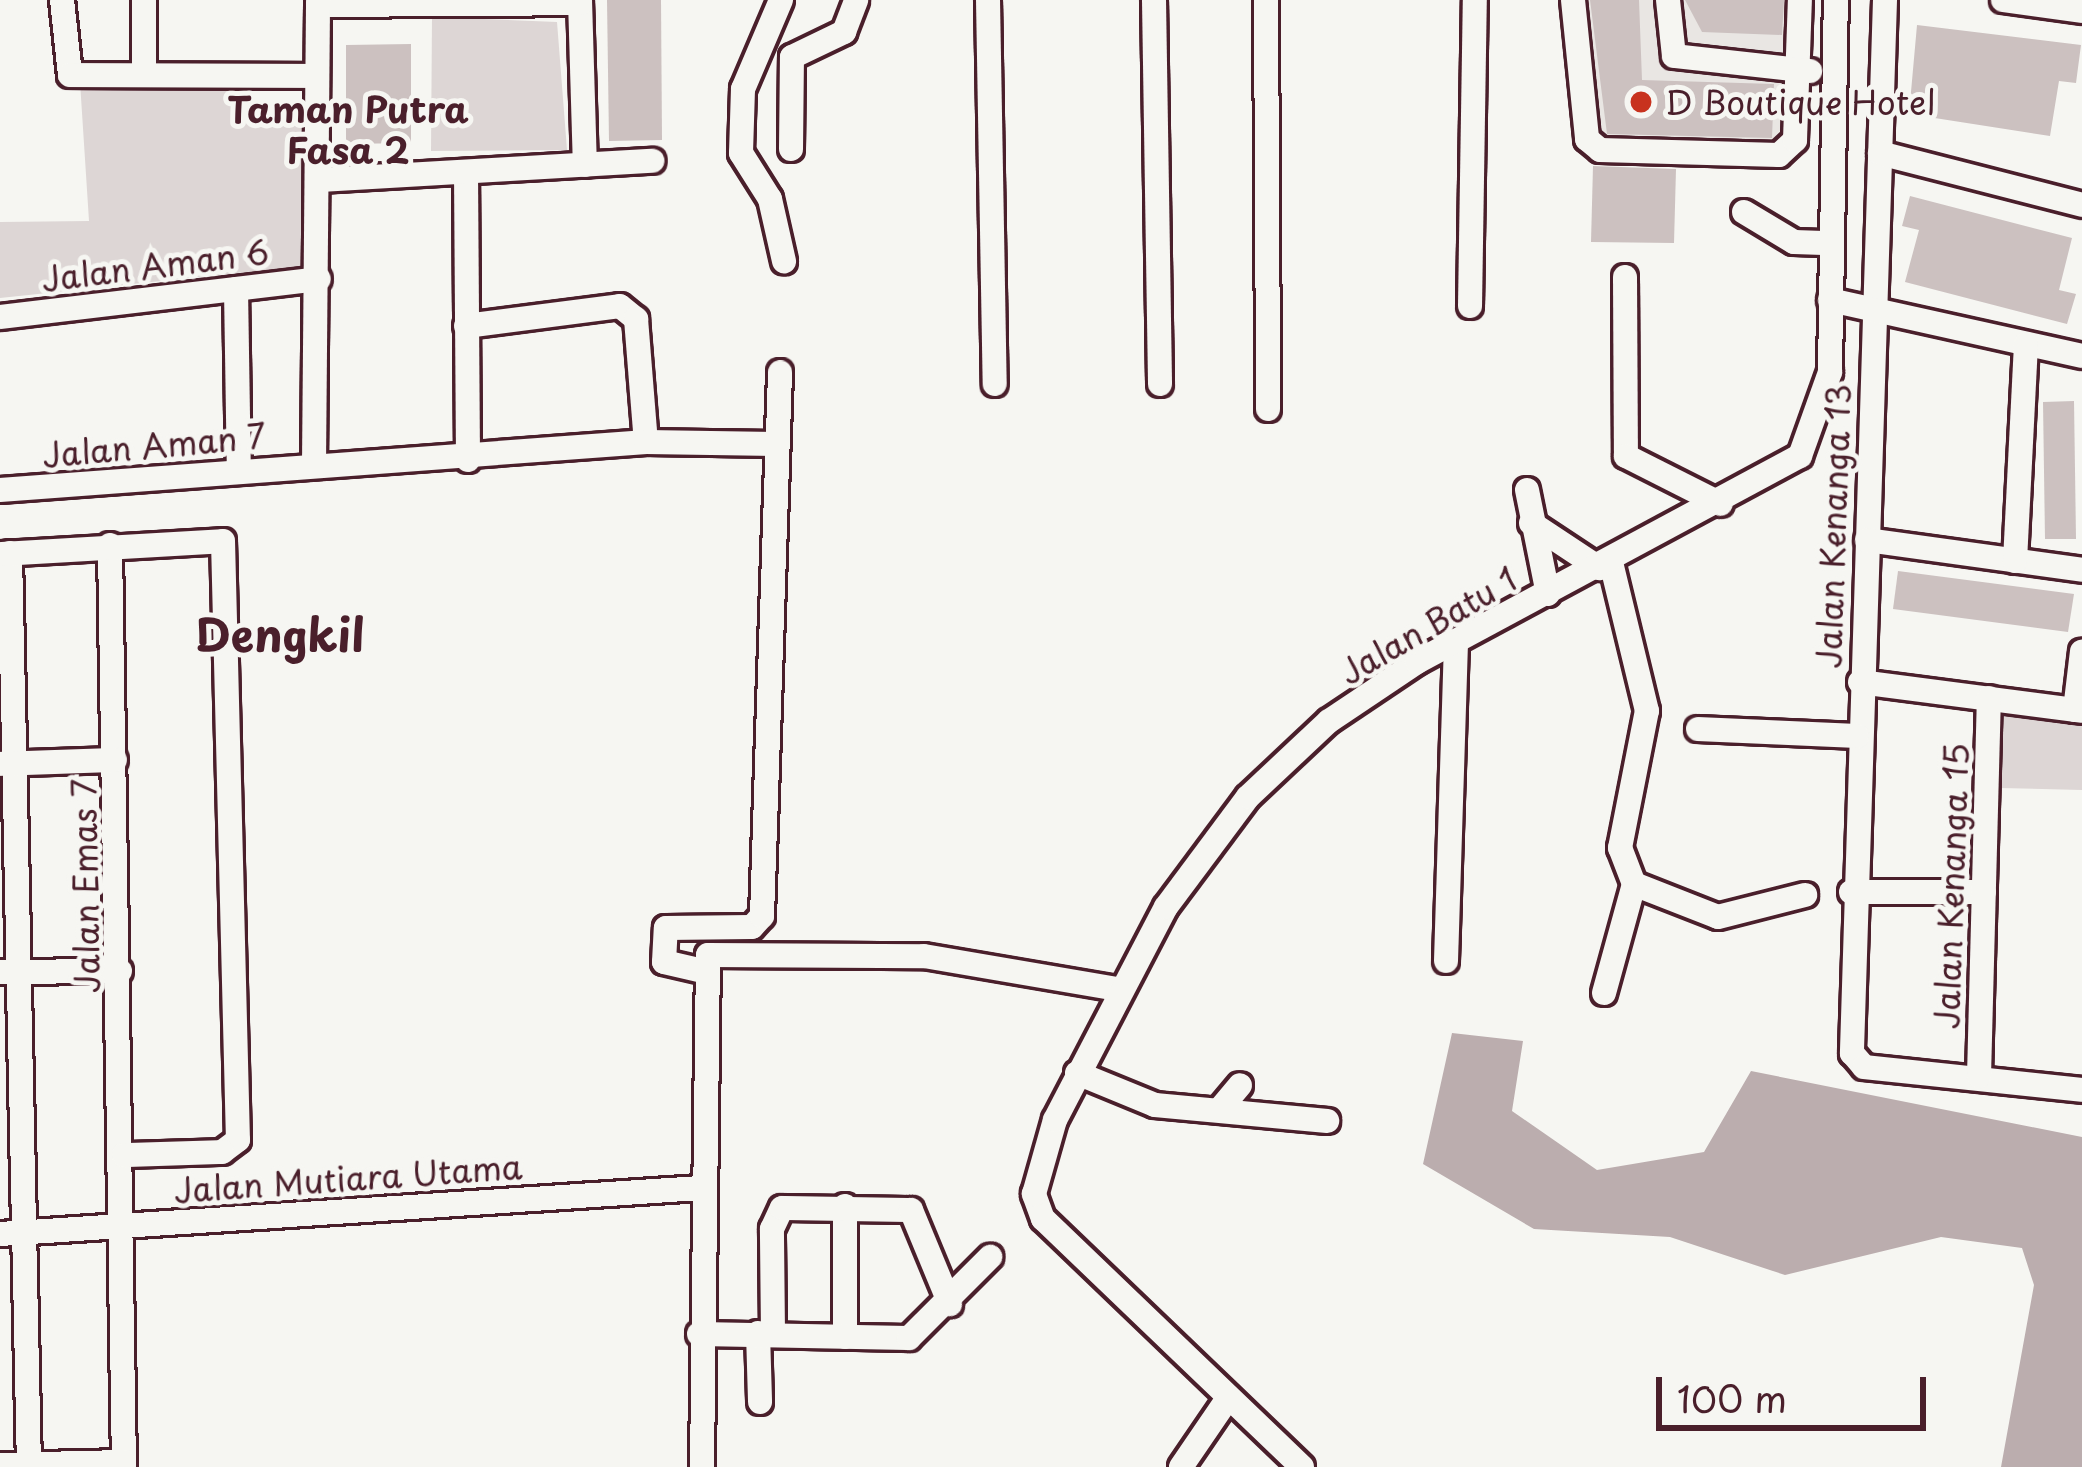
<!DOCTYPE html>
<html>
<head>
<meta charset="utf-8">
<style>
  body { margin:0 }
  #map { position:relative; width:2082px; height:1467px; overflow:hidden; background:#f6f6f2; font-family:"Playpen Sans",sans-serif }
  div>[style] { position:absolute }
  .built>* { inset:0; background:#e9e6e3 }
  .green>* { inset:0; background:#ddd6d5 }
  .water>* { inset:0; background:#bbadae }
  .building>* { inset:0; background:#ccc1c0 }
  .roads { filter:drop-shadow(3px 0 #4a1f2b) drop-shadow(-3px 0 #4a1f2b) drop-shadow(0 3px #4a1f2b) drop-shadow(0 -3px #4a1f2b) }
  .minor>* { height:24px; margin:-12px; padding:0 12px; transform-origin:12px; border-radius:12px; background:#f6f6f2 }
  .dots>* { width:33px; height:33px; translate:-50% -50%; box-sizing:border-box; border:6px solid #f6f6f2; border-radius:50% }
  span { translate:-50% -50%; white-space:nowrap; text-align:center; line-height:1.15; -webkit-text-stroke:10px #f6f6f2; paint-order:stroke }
  .poi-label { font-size:33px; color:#4a1f2b }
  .left { translate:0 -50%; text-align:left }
  .street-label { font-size:33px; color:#4a1f2b }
  .neighbourhood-label { font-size:36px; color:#4a1f2b; font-weight:700 }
  .district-label { font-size:45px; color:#4a1f2b; font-weight:700 }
  .scale { position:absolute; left:1656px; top:1377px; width:270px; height:54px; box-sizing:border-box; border:6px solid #4a1f2b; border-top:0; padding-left:15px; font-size:36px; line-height:42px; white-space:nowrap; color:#4a1f2b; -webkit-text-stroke:9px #f6f6f2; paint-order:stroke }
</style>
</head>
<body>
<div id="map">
  <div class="built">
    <i style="clip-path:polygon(1578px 0,1793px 0,1783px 149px,1593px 138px)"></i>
  </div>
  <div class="green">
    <i style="clip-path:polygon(432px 17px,557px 22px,567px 150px,431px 151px)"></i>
    <i style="clip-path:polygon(80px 82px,251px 82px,251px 119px,303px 116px,304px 266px,0 298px,0 222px,89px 221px)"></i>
    <i style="clip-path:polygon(2004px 714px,2082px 726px,2082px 790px,2000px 788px)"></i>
  </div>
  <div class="water">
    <i style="clip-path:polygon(1452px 1033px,1523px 1041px,1512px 1111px,1597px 1170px,1704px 1152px,1751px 1071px,2082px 1137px,2082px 1467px,2001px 1467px,2034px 1285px,2022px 1248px,1941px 1237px,1785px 1275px,1670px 1237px,1534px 1229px,1423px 1164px)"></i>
  </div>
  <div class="building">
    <i style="clip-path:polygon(607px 0,661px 0,662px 140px,609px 141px)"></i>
    <i style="clip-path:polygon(1590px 0,1639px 0,1642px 80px,1774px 84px,1772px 138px,1607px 134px)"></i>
    <i style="clip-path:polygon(1685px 0,1784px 0,1782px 35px,1702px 32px)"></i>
    <i style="clip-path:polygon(1917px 25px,2081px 45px,2076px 83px,2059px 81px,2050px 136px,1909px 114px)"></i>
    <i style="clip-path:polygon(411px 44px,411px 143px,346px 144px,346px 45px)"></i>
    <i style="clip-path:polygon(1593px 166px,1676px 169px,1674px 243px,1591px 242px)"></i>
    <i style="clip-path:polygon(1910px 196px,2072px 238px,2059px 290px,2076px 294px,2067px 324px,1905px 282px,1919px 230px,1902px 226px)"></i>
    <i style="clip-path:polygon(2074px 401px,2076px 539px,2045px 539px,2043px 402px)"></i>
    <i style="clip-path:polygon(1898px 571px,2074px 594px,2068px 632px,1893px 609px)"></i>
  </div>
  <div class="roads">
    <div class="minor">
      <i style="left:62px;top:0;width:75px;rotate:83.9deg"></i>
      <i style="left:70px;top:75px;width:247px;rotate:0.2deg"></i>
      <i style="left:144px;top:0;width:74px;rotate:90deg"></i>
      <i style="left:580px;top:0;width:165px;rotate:88.3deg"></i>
      <i style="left:781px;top:0;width:97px;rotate:113.1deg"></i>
      <i style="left:743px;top:89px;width:64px;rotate:91.8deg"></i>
      <i style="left:741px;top:153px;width:54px;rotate:57.8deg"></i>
      <i style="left:770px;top:199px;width:64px;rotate:77.3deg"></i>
      <i style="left:988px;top:0;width:384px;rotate:89deg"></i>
      <i style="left:1154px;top:0;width:384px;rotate:89.1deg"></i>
      <i style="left:1266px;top:0;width:409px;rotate:89.7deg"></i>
      <i style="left:1573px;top:0;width:140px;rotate:84.2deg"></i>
      <i style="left:1587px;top:139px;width:17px;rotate:40deg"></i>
      <i style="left:1600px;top:150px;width:179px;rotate:1.6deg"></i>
      <i style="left:1779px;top:155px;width:22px;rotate:-43deg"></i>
      <i style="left:1795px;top:140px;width:140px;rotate:-88deg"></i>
      <i style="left:1668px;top:0;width:56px;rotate:83.9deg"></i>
      <i style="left:1674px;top:56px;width:137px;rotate:6.3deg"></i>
      <i style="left:1885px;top:0;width:1054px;rotate:91.8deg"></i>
      <i style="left:1852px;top:1053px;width:18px;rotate:49deg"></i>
      <i style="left:1864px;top:1067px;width:219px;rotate:6deg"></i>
      <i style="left:2003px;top:0;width:80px;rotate:7.9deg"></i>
      <i style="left:318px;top:5px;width:262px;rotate:-0.4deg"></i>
      <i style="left:791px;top:149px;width:92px;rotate:-89.4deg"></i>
      <i style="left:792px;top:57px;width:58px;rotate:-25.7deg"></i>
      <i style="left:844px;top:32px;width:34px;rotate:-69deg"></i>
      <i style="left:1880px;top:153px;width:209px;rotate:14.4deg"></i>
      <i style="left:466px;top:172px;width:288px;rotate:89.6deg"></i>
      <i style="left:319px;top:180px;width:334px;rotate:-3.3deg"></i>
      <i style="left:1744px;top:212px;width:58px;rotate:31deg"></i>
      <i style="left:1794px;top:242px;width:37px;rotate:2deg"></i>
      <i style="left:1625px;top:277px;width:179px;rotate:89.7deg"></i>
      <i style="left:1626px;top:456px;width:106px;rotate:26.8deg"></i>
      <i style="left:236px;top:289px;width:183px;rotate:89.1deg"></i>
      <i style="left:1830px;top:300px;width:258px;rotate:12.5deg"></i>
      <i style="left:1470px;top:306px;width:306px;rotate:-89.1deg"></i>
      <i style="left:0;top:317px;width:321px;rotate:-6.8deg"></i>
      <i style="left:466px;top:326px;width:155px;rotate:-7.4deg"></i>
      <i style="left:620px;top:306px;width:21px;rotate:39deg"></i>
      <i style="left:636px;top:319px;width:123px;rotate:85.4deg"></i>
      <i style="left:314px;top:464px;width:464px;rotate:-89.5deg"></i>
      <i style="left:0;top:490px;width:648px;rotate:-4.25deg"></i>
      <i style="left:646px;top:442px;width:130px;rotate:0.9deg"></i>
      <i style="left:1527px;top:490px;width:106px;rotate:78.6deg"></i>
      <i style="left:1531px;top:523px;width:82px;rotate:33.5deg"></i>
      <i style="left:1867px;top:540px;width:217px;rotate:7.9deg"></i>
      <i style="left:110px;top:545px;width:922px;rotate:89.13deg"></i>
      <i style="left:10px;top:553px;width:914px;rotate:88.81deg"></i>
      <i style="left:0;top:554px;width:223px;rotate:-3.3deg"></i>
      <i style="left:223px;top:541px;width:599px;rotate:88.57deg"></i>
      <i style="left:238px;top:1140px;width:20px;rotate:143deg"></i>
      <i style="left:222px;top:1152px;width:98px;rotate:178.2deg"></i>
      <i style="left:2015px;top:561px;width:217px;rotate:-87.1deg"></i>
      <i style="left:1860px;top:682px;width:224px;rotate:7.4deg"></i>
      <i style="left:2075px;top:710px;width:59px;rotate:-83.2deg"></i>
      <i style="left:1698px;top:729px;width:159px;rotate:2.5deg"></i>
      <i style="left:0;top:764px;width:115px;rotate:-2deg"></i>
      <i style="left:1634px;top:884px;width:90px;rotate:21.4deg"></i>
      <i style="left:1718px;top:917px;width:90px;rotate:-14.2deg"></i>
      <i style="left:1851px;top:892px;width:133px"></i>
      <i style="left:1446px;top:961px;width:320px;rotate:-88.2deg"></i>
      <i style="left:703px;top:971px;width:40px;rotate:-167deg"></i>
      <i style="left:664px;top:962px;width:34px;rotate:-87deg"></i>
      <i style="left:666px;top:928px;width:86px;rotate:-0.7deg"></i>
      <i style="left:752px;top:927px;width:15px;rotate:-48deg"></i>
      <i style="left:762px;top:916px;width:544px;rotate:-88.1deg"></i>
      <i style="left:0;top:972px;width:120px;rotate:-0.5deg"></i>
      <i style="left:1604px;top:993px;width:113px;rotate:-74.6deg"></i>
      <i style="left:1634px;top:884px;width:39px;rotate:-111deg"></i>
      <i style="left:1620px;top:848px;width:140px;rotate:-78.9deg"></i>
      <i style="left:1647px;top:711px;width:153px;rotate:-103.6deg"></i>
      <i style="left:1077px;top:1073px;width:84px;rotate:22.3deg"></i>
      <i style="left:1155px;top:1105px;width:173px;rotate:5.3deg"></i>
      <i style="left:1979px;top:1076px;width:378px;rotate:-88.5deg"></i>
      <i style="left:1220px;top:1109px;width:31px;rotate:-50deg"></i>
      <i style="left:845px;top:1206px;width:131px;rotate:90deg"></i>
      <i style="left:0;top:1234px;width:702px;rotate:-3.76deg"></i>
      <i style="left:758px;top:1333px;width:69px;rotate:88.3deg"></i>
      <i style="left:773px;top:1333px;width:104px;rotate:-90.6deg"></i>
      <i style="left:772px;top:1229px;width:23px;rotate:-65deg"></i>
      <i style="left:782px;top:1208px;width:129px;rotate:0.9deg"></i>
      <i style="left:911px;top:1210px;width:102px;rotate:67.5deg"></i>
      <i style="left:699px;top:1334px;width:210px;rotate:1.1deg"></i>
      <i style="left:909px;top:1338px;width:115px;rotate:-45deg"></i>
      <i style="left:0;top:1465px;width:124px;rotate:-1.4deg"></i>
      <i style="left:702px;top:1467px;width:512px;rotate:-89.33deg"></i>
      <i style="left:708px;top:955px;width:216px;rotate:0.3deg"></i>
      <i style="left:924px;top:956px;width:196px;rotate:9.7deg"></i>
      <i style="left:1181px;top:1467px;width:83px;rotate:-55.7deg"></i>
      <i style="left:1302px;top:1467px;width:359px;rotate:-136.2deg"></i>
      <i style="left:1043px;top:1219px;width:27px;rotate:-110deg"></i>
      <i style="left:1034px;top:1194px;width:77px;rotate:-74.2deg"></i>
      <i style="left:1055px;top:1120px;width:240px;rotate:-62.5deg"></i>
      <i style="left:1166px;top:907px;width:137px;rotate:-53.3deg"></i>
      <i style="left:1248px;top:797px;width:111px;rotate:-43.2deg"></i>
      <i style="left:1329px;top:721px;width:106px;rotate:-33.8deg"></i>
      <i style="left:1417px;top:662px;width:435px;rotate:-28.3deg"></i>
      <i style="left:1800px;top:456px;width:89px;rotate:-70.3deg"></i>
      <i style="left:1830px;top:372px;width:372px;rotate:-89.1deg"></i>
    </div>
  </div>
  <div class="dots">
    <i style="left:1641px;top:102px;background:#c8321e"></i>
  </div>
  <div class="poi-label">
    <span class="left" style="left:1665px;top:102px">D Boutique Hotel</span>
  </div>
  <div class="street-label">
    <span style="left:155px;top:265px;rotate:-7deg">Jalan Aman 6</span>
    <span style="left:154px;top:445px;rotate:-5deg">Jalan Aman 7</span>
    <span style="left:1833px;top:526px;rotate:-88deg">Jalan Kenanga 13</span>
    <span style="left:1428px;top:625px;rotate:-30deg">Jalan Batu 1</span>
    <span style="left:85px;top:886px;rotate:-91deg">Jalan Emas 7</span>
    <span style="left:1951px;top:886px;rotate:-88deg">Jalan Kenanga 15</span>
    <span style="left:348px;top:1178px;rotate:-4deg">Jalan Mutiara Utama</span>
  </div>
  <div class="neighbourhood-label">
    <span style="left:348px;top:129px">Taman Putra<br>Fasa 2</span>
  </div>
  <div class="district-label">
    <span style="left:280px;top:634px">Dengkil</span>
  </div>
  <div class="scale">100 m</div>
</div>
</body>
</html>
